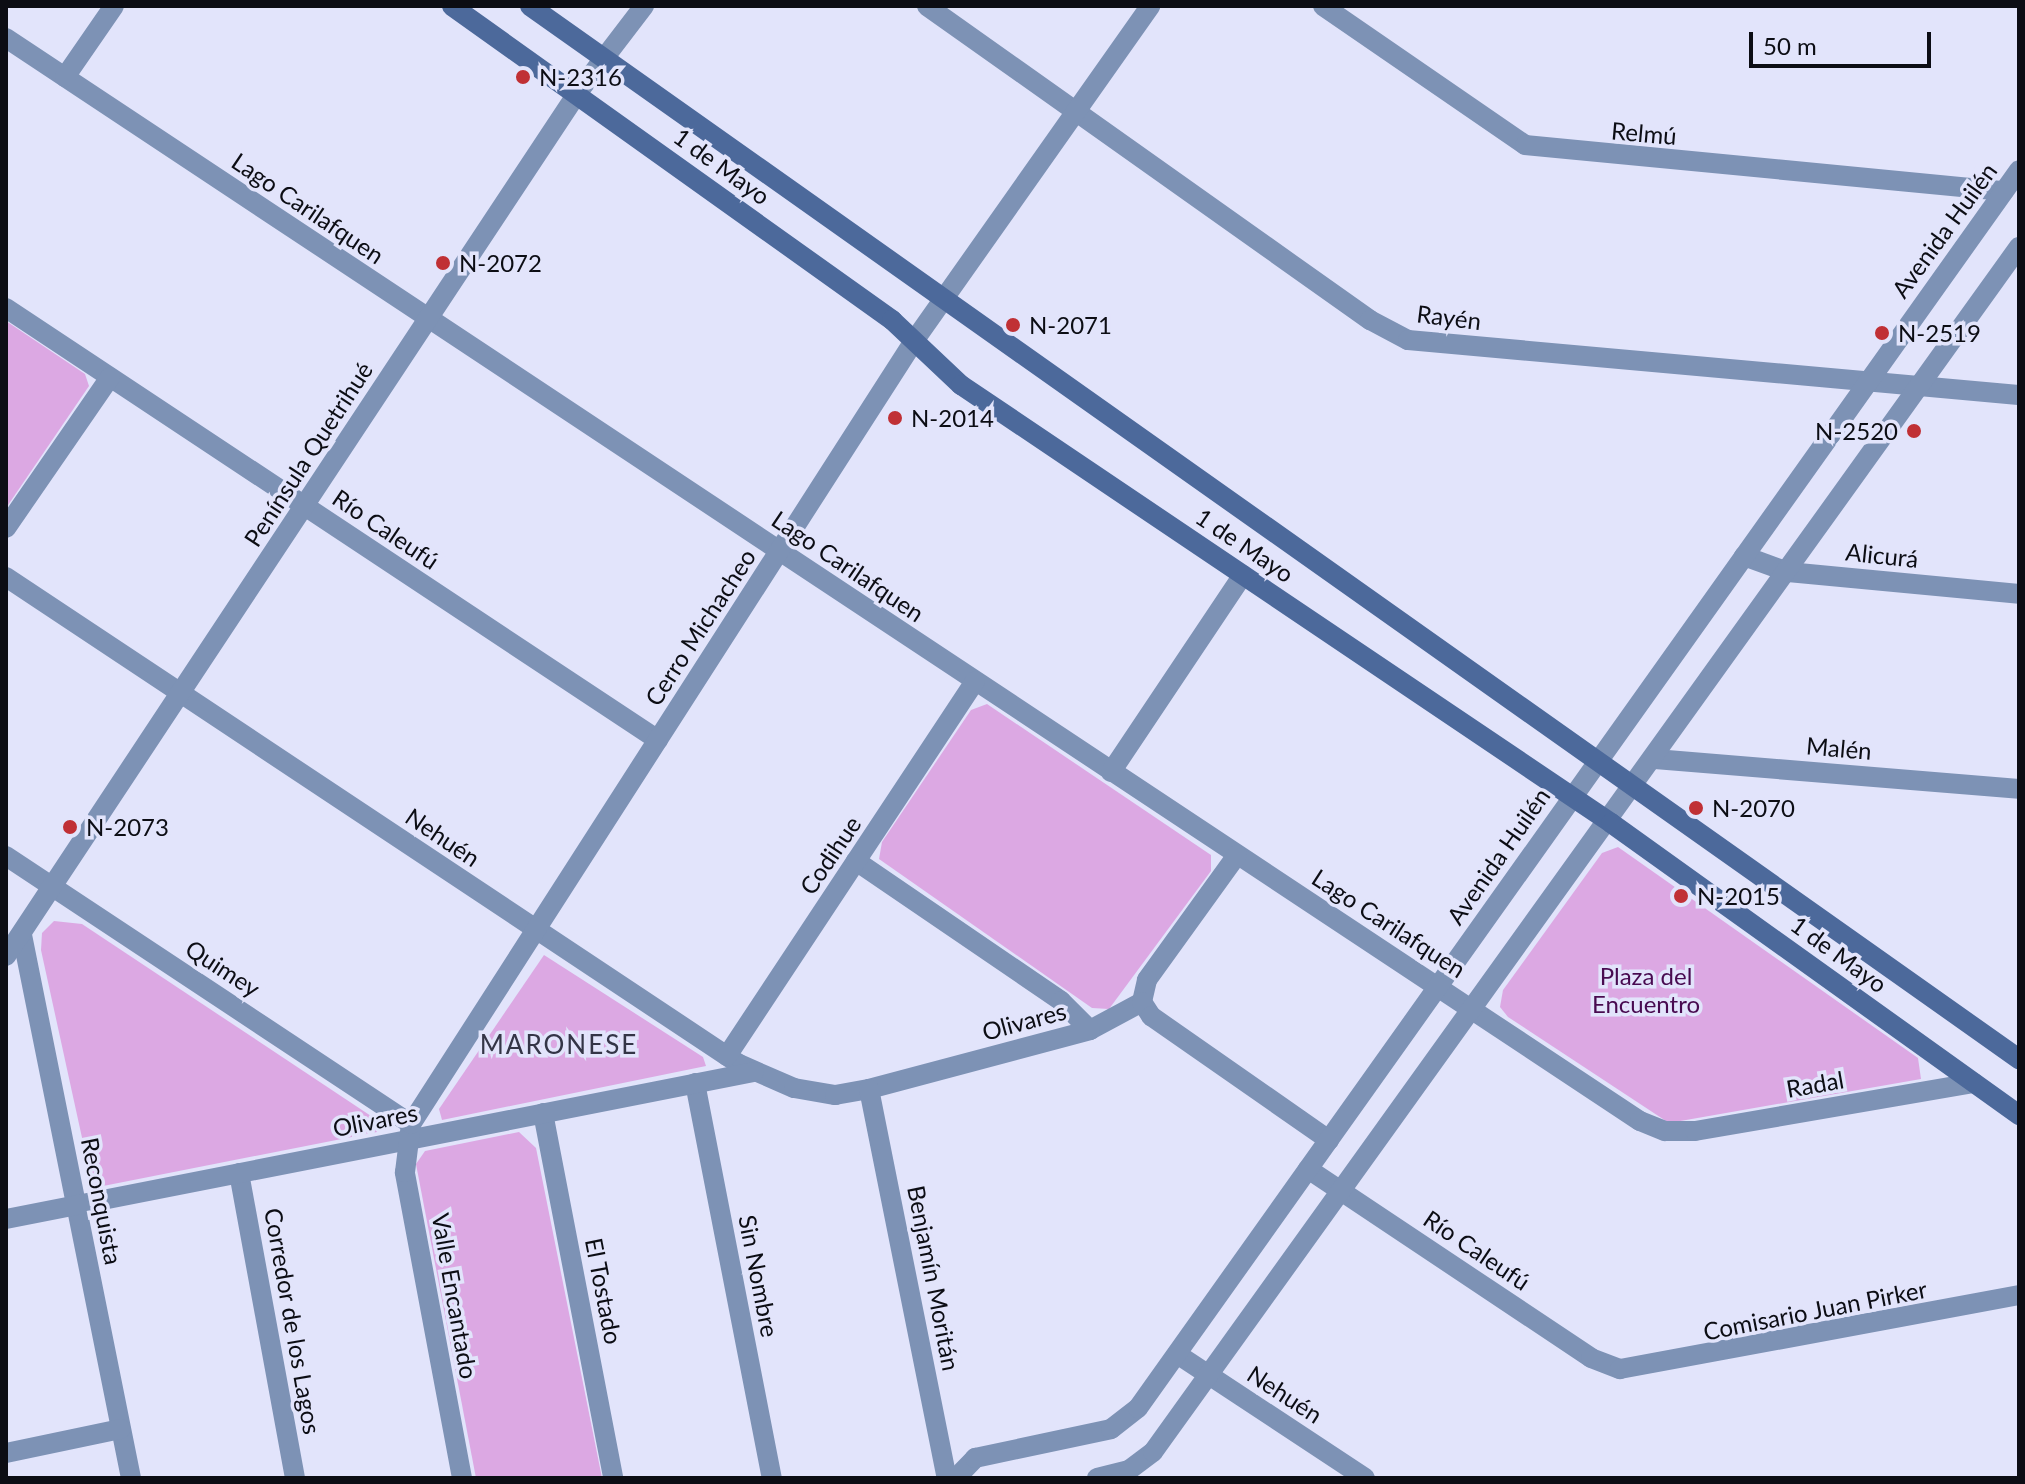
<!DOCTYPE html>
<html>
<head>
<meta charset="utf-8">
<style>
  body { margin:0 }
  #map { position:relative; width:2025px; height:1484px; overflow:hidden; background:#e2e4fb; font-family:Lato,sans-serif }
  div>[style] { position:absolute }
  .green>* { inset:0; background:#dca8e3 }
  .minor>* { height:20px; margin:-10px; padding:0 10px; transform-origin:10px; border-radius:10px; background:#7d92b5 }
  .tertiary>* { height:20px; margin:-10px; padding:0 10px; transform-origin:10px; border-radius:10px; background:#7d92b5 }
  .secondary>* { height:20px; margin:-10px; padding:0 10px; transform-origin:10px; border-radius:10px; background:#4c699b }
  .dots>* { width:22px; height:22px; translate:-50% -50%; box-sizing:border-box; border:4px solid #e2e4fb; border-radius:50% }
  span { translate:-50% -50%; white-space:nowrap; text-align:center; line-height:1.15; -webkit-text-stroke:7px #e2e4fb; paint-order:stroke }
  .poi-label { font-size:24px; color:#0c0d14 }
  .left { translate:0 -50%; text-align:left }
  .right { translate:-100% -50%; text-align:right }
  .street-label { font-size:24px; color:#0c0d14 }
  .park-label { font-size:24px; color:#480a50 }
  .neighbourhood-label { font-size:26px; color:#343547; letter-spacing:2px }
  .frame { position:absolute; inset:0; border:8px solid #0c0d14; pointer-events:none }
  .scale { position:absolute; left:1749px; top:32px; width:182px; height:36px; box-sizing:border-box; border:4px solid #0c0d14; border-top:0; padding-left:10px; font-size:24px; line-height:28px; white-space:nowrap; color:#0c0d14; -webkit-text-stroke:6px #e2e4fb; paint-order:stroke }
</style>
</head>
<body>
<div id="map">
  <div class="green">
    <i style="clip-path:polygon(6px 321px,85px 374px,89px 386px,6px 508px)"></i>
    <i style="clip-path:polygon(987px 704px,1211px 855px,1211px 871px,1109px 1009px,1092px 1008px,879px 859px,882px 842px,971px 710px)"></i>
    <i style="clip-path:polygon(1618px 847px,1918px 1058px,1921px 1079px,1669px 1123px,1508px 1017px,1500px 1007px,1503px 990px,1602px 853px)"></i>
    <i style="clip-path:polygon(54px 921px,82px 924px,374px 1118px,377px 1132px,93px 1188px,41px 950px,42px 933px)"></i>
    <i style="clip-path:polygon(544px 955px,703px 1057px,706px 1066px,442px 1120px,439px 1109px)"></i>
    <i style="clip-path:polygon(519px 1132px,536px 1148px,602px 1478px,476px 1478px,416px 1164px,425px 1151px)"></i>
  </div>
  <div class="minor">
    <i style="left:927px;top:6px;width:543px;rotate:35.33deg"></i>
    <i style="left:1370px;top:320px;width:43px;rotate:27.8deg"></i>
    <i style="left:1408px;top:340px;width:613px;rotate:5.14deg"></i>
    <i style="left:1323px;top:6px;width:245px;rotate:34.5deg"></i>
    <i style="left:1525px;top:145px;width:481px;rotate:5.5deg"></i>
    <i style="left:6px;top:38px;width:1960px;rotate:33.54deg"></i>
    <i style="left:1640px;top:1121px;width:27px;rotate:22deg"></i>
    <i style="left:1665px;top:1131px;width:30px"></i>
    <i style="left:1695px;top:1131px;width:283px;rotate:-9.8deg"></i>
    <i style="left:65px;top:77px;width:86px;rotate:-55.4deg"></i>
    <i style="left:6px;top:308px;width:782px;rotate:33.53deg"></i>
    <i style="left:6px;top:528px;width:183px;rotate:-55.4deg"></i>
    <i style="left:1744px;top:556px;width:47px;rotate:20deg"></i>
    <i style="left:1788px;top:572px;width:232px;rotate:5.4deg"></i>
    <i style="left:6px;top:577px;width:880px;rotate:33.6deg"></i>
    <i style="left:739px;top:1064px;width:60px;rotate:23.6deg"></i>
    <i style="left:794px;top:1088px;width:42px;rotate:9.7deg"></i>
    <i style="left:835px;top:1095px;width:35px;rotate:-10deg"></i>
    <i style="left:869px;top:1089px;width:229px;rotate:-14.9deg"></i>
    <i style="left:1090px;top:1030px;width:59px;rotate:-28.3deg"></i>
    <i style="left:1655px;top:759px;width:365px;rotate:4.7deg"></i>
    <i style="left:1111px;top:772px;width:237px;rotate:-56.2deg"></i>
    <i style="left:1237px;top:855px;width:154px;rotate:125.8deg"></i>
    <i style="left:1147px;top:980px;width:23px;rotate:103deg"></i>
    <i style="left:1142px;top:1002px;width:17px;rotate:57deg"></i>
    <i style="left:1151px;top:1016px;width:217px;rotate:34.9deg"></i>
    <i style="left:6px;top:856px;width:486px;rotate:33.5deg"></i>
    <i style="left:856px;top:861px;width:248px;rotate:34.3deg"></i>
    <i style="left:1061px;top:1001px;width:41px;rotate:45deg"></i>
    <i style="left:22px;top:935px;width:554px;rotate:78.65deg"></i>
    <i style="left:6px;top:956px;width:1033px;rotate:-56.49deg"></i>
    <i style="left:576px;top:95px;width:112px;rotate:-52.6deg"></i>
    <i style="left:727px;top:1056px;width:449px;rotate:-56.5deg"></i>
    <i style="left:695px;top:1083px;width:402px;rotate:79deg"></i>
    <i style="left:869px;top:1089px;width:397px;rotate:78.7deg"></i>
    <i style="left:543px;top:1113px;width:372px;rotate:79.1deg"></i>
    <i style="left:1308px;top:1169px;width:340px;rotate:33.7deg"></i>
    <i style="left:1591px;top:1358px;width:31px;rotate:21deg"></i>
    <i style="left:1620px;top:1369px;width:406px;rotate:-10.5deg"></i>
    <i style="left:239px;top:1173px;width:310px;rotate:79.6deg"></i>
    <i style="left:6px;top:1219px;width:762px;rotate:-11.12deg"></i>
    <i style="left:1177px;top:1354px;width:225px;rotate:33.4deg"></i>
    <i style="left:6px;top:1453px;width:117px;rotate:-11.8deg"></i>
    <i style="left:462px;top:1478px;width:311px;rotate:-100.6deg"></i>
    <i style="left:405px;top:1172px;width:48px;rotate:-82.9deg"></i>
    <i style="left:411px;top:1124px;width:931px;rotate:-57.28deg"></i>
    <i style="left:914px;top:341px;width:410px;rotate:-54.8deg"></i>
  </div>
  <div class="tertiary">
    <i style="left:956px;top:1478px;width:28px;rotate:-46deg"></i>
    <i style="left:975px;top:1458px;width:139px;rotate:-12deg"></i>
    <i style="left:1111px;top:1429px;width:34px;rotate:-38deg"></i>
    <i style="left:1138px;top:1408px;width:1519px;rotate:-54.56deg"></i>
    <i style="left:1097px;top:1478px;width:33px;rotate:-14deg"></i>
    <i style="left:1129px;top:1470px;width:30px;rotate:-37deg"></i>
    <i style="left:1153px;top:1452px;width:1484px;rotate:-54.3deg"></i>
  </div>
  <div class="secondary">
    <i style="left:452px;top:6px;width:541px;rotate:35.51deg"></i>
    <i style="left:892px;top:320px;width:95px;rotate:43.3deg"></i>
    <i style="left:961px;top:385px;width:784px;rotate:33.97deg"></i>
    <i style="left:1611px;top:823px;width:502px;rotate:35.59deg"></i>
    <i style="left:530px;top:6px;width:1824px;rotate:35.27deg"></i>
  </div>
  <div class="dots">
    <i style="left:523px;top:77px;background:#c03035"></i>
    <i style="left:443px;top:263px;background:#c03035"></i>
    <i style="left:1013px;top:325px;background:#c03035"></i>
    <i style="left:1882px;top:333px;background:#c03035"></i>
    <i style="left:895px;top:418px;background:#c03035"></i>
    <i style="left:1914px;top:431px;background:#c03035"></i>
    <i style="left:1696px;top:808px;background:#c03035"></i>
    <i style="left:70px;top:827px;background:#c03035"></i>
    <i style="left:1681px;top:896px;background:#c03035"></i>
  </div>
  <div class="poi-label">
    <span class="left" style="left:539px;top:77px">N-2316</span>
    <span class="left" style="left:459px;top:263px">N-2072</span>
    <span class="left" style="left:1029px;top:325px">N-2071</span>
    <span class="left" style="left:1898px;top:333px">N-2519</span>
    <span class="left" style="left:911px;top:418px">N-2014</span>
    <span class="right" style="left:1898px;top:431px">N-2520</span>
    <span class="left" style="left:1712px;top:808px">N-2070</span>
    <span class="left" style="left:86px;top:827px">N-2073</span>
    <span class="left" style="left:1697px;top:896px">N-2015</span>
  </div>
  <div class="street-label">
    <span style="left:1644px;top:133px;rotate:5deg">Relmú</span>
    <span style="left:722px;top:166px;rotate:36deg">1 de Mayo</span>
    <span style="left:308px;top:208px;rotate:34deg">Lago Carilafquen</span>
    <span style="left:1944px;top:230px;rotate:-54deg">Avenida Huilén</span>
    <span style="left:1449px;top:317px;rotate:7deg">Rayén</span>
    <span style="left:308px;top:454px;rotate:-57deg">Península Quetrihué</span>
    <span style="left:386px;top:529px;rotate:34deg">Río Caleufú</span>
    <span style="left:1245px;top:545px;rotate:34deg">1 de Mayo</span>
    <span style="left:1882px;top:555px;rotate:6deg">Alicurá</span>
    <span style="left:848px;top:566px;rotate:34deg">Lago Carilafquen</span>
    <span style="left:700px;top:627px;rotate:-57deg">Cerro Michacheo</span>
    <span style="left:1839px;top:748px;rotate:5deg">Malén</span>
    <span style="left:443px;top:837px;rotate:34deg">Nehuén</span>
    <span style="left:830px;top:855px;rotate:-56deg">Codihue</span>
    <span style="left:1498px;top:856px;rotate:-55deg">Avenida Huilén</span>
    <span style="left:1389px;top:923px;rotate:33deg">Lago Carilafquen</span>
    <span style="left:1839px;top:954px;rotate:36deg">1 de Mayo</span>
    <span style="left:223px;top:968px;rotate:33deg">Quimey</span>
    <span style="left:1024px;top:1021px;rotate:-15deg">Olivares</span>
    <span style="left:1815px;top:1084px;rotate:-10deg">Radal</span>
    <span style="left:375px;top:1120px;rotate:-11deg">Olivares</span>
    <span style="left:102px;top:1201px;rotate:79deg">Reconquista</span>
    <span style="left:1477px;top:1250px;rotate:34deg">Río Caleufú</span>
    <span style="left:759px;top:1276px;rotate:79deg">Sin Nombre</span>
    <span style="left:934px;top:1278px;rotate:79deg">Benjamín Moritán</span>
    <span style="left:604px;top:1291px;rotate:79deg">El Tostado</span>
    <span style="left:455px;top:1296px;rotate:80deg">Valle Encantado</span>
    <span style="left:1815px;top:1310px;rotate:-11deg">Comisario Juan Pirker</span>
    <span style="left:293px;top:1321px;rotate:80deg">Corredor de los Lagos</span>
    <span style="left:1285px;top:1394px;rotate:33deg">Nehuén</span>
  </div>
  <div class="park-label">
    <span style="left:1646px;top:990px">Plaza del<br>Encuentro</span>
  </div>
  <div class="neighbourhood-label">
    <span style="left:559px;top:1045px">MARONESE</span>
  </div>
  <div class="frame"></div>
  <div class="scale">50 m</div>
</div>
</body>
</html>
